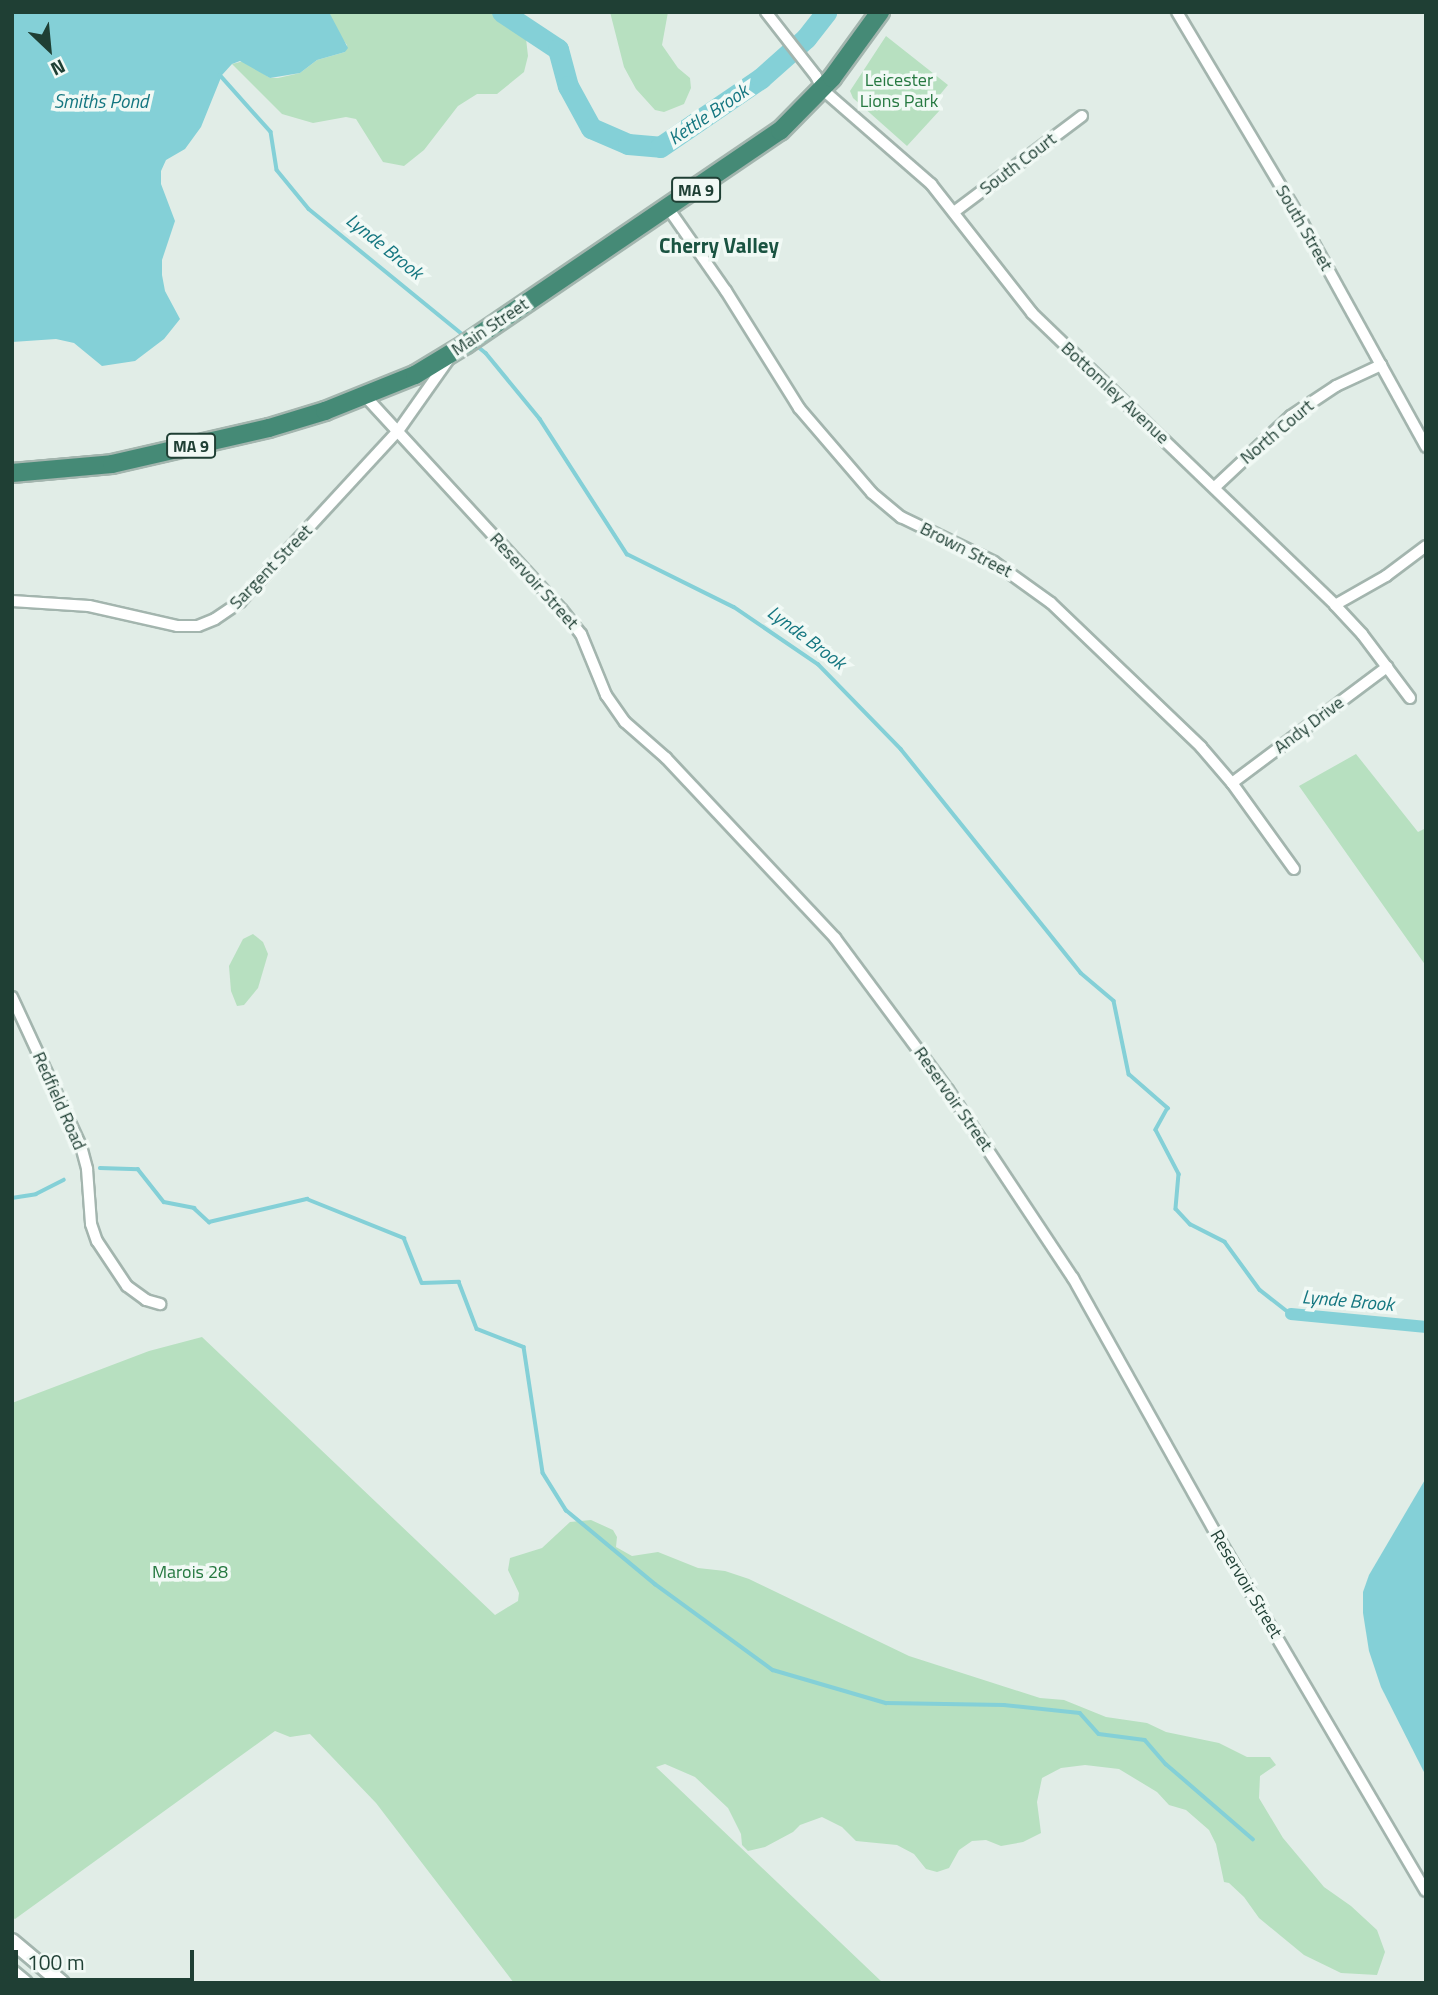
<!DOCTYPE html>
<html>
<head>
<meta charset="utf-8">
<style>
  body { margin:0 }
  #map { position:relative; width:1438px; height:1995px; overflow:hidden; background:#e1ede7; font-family:"Titillium Web",sans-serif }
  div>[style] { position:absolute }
  .green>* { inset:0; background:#b7e0c0 }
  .water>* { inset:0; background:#84d0d7 }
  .stream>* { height:3.5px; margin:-1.75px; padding:0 1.75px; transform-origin:1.75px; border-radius:1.75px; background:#84d0d7 }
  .canal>* { height:12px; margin:-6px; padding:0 6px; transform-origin:6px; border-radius:6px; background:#84d0d7 }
  .river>* { height:21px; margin:-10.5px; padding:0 10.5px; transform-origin:10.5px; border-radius:10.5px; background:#84d0d7 }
  .roads { filter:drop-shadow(2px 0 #a3b5ae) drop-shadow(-2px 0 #a3b5ae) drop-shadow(0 2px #a3b5ae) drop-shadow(0 -2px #a3b5ae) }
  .minor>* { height:10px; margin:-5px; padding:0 5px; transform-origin:5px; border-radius:5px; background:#fff }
  .secondary>* { height:14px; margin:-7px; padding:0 7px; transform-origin:7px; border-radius:7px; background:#fff }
  .trunk>* { height:18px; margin:-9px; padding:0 9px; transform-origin:9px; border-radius:9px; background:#458a76 }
  span { translate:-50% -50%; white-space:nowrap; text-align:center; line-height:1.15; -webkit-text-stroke:7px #f1f9f5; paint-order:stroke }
  .shield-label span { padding:2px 5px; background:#f1f9f5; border:2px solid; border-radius:5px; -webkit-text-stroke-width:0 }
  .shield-label { font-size:16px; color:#1f3f34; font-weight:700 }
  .park-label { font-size:18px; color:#267941 }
  .street-label { font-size:18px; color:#1f3f34 }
  .water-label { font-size:19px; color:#147680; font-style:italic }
  .quarter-label { font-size:21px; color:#1a5341; font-weight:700 }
  .frame { position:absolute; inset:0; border:14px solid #1f3f34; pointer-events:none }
  .north { position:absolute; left:14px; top:14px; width:70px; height:70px; -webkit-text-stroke:5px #f1f9f5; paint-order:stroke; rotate:154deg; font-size:19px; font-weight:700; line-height:28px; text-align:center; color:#1f3f34 }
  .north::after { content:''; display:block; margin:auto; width:24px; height:32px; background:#1f3f34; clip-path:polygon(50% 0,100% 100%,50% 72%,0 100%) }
  .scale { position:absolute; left:14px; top:1950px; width:180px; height:32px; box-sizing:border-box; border:4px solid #1f3f34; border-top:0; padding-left:9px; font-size:21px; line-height:24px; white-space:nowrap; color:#1f3f34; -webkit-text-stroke:5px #f1f9f5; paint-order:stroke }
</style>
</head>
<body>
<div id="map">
  <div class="green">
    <i style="clip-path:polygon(329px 12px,523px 12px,528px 56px,524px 72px,497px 94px,477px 94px,458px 106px,424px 150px,404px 166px,383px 162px,356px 119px,346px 117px,313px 123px,282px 114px,232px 64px,244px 61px,270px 78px,278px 78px,300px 73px,317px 60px,345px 52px,347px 45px,337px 32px)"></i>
    <i style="clip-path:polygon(610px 12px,668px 12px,662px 45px,678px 68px,690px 78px,691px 88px,684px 104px,664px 112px,655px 110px,636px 89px,624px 67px)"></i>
    <i style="clip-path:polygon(886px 36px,948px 85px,933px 103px,940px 110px,907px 146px,853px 98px,850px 91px)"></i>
    <i style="clip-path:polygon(1356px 754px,1418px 832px,1426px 828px,1426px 966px,1299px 786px)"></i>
    <i style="clip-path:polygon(253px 934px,263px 942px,268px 954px,258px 988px,244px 1005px,237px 1006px,231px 991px,229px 966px,243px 939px)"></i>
    <i style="clip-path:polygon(202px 1337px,495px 1615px,518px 1601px,519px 1593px,508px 1570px,510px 1558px,542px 1548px,570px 1522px,591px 1520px,613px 1530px,617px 1537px,616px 1547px,632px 1556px,658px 1552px,698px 1568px,725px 1571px,749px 1579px,909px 1656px,1040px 1698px,1064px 1700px,1106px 1717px,1147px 1723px,1166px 1732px,1219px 1743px,1247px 1757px,1270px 1757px,1276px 1765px,1260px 1776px,1259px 1798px,1283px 1838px,1324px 1887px,1351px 1906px,1377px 1930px,1385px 1952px,1377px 1975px,1341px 1973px,1304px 1955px,1259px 1918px,1244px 1897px,1229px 1883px,1224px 1882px,1216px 1844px,1209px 1830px,1186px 1810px,1169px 1805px,1157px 1792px,1119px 1769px,1085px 1765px,1061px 1768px,1042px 1778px,1037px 1802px,1041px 1833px,1023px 1842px,1001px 1846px,986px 1840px,972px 1841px,959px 1850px,949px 1868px,937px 1872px,926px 1869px,914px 1854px,897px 1845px,856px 1841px,842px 1827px,822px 1817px,800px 1825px,793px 1832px,765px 1847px,748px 1851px,742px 1845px,741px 1834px,728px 1808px,695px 1777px,665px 1764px,656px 1767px,883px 1983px,514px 1983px,376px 1803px,310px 1734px,290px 1737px,275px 1731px,15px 1919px,12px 1917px,12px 1403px,149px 1351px)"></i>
  </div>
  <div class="water">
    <i style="clip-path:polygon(12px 12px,329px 12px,348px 48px,345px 52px,317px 60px,300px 73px,270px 78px,240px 61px,232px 64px,222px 75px,201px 127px,185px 149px,166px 160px,161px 171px,161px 184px,175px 221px,162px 260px,162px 275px,165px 291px,180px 319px,164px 339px,135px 361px,102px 366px,74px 343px,56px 339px,12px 342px)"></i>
    <i style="clip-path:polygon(1426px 1478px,1426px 1776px,1381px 1687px,1369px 1651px,1363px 1613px,1363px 1592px,1369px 1575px)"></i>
  </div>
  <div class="stream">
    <i style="left:220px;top:75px;width:76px;rotate:48.2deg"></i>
    <i style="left:271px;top:132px;width:38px;rotate:81deg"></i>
    <i style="left:277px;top:170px;width:50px;rotate:50.6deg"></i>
    <i style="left:309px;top:209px;width:204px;rotate:39.2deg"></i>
    <i style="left:476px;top:345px;width:13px;rotate:39deg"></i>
    <i style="left:486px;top:353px;width:85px;rotate:50.7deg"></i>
    <i style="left:540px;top:419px;width:161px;rotate:57.2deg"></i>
    <i style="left:627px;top:554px;width:119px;rotate:26.4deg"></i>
    <i style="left:734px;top:607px;width:102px;rotate:34.2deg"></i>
    <i style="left:818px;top:664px;width:119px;rotate:45.7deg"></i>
    <i style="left:901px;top:749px;width:287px;rotate:51.2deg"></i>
    <i style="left:1081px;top:973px;width:43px;rotate:40.3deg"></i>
    <i style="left:1114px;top:1001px;width:75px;rotate:78.4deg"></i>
    <i style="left:1129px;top:1074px;width:52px;rotate:41.1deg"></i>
    <i style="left:1168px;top:1108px;width:25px;rotate:119deg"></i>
    <i style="left:1156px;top:1130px;width:50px;rotate:62.4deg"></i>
    <i style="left:1179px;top:1174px;width:35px;rotate:95deg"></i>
    <i style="left:1176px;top:1209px;width:21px;rotate:47deg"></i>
    <i style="left:1190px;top:1224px;width:39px;rotate:27deg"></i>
    <i style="left:1225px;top:1242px;width:59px;rotate:53.9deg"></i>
    <i style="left:1260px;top:1290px;width:39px;rotate:38deg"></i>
    <i style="left:100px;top:1168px;width:38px;rotate:2deg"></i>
    <i style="left:138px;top:1169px;width:42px;rotate:51.8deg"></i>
    <i style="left:164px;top:1202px;width:31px;rotate:11deg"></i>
    <i style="left:194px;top:1208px;width:21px;rotate:43deg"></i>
    <i style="left:209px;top:1222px;width:101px;rotate:-13.2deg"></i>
    <i style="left:307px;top:1199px;width:105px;rotate:21.9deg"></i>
    <i style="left:404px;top:1238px;width:48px;rotate:68.2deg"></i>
    <i style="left:422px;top:1283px;width:37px;rotate:-2deg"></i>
    <i style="left:459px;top:1282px;width:50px;rotate:69deg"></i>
    <i style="left:477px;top:1329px;width:50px;rotate:21deg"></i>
    <i style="left:524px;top:1347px;width:127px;rotate:81.4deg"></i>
    <i style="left:543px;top:1473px;width:44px;rotate:58.1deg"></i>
    <i style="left:566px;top:1510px;width:116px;rotate:39.7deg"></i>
    <i style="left:655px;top:1584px;width:146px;rotate:36.1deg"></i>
    <i style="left:773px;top:1670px;width:118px;rotate:16.3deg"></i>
    <i style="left:886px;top:1703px;width:118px;rotate:1deg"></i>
    <i style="left:1004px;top:1705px;width:76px;rotate:6deg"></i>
    <i style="left:1080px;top:1713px;width:28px;rotate:48deg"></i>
    <i style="left:1099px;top:1734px;width:46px;rotate:7.4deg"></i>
    <i style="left:1145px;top:1740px;width:32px;rotate:49deg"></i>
    <i style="left:1166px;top:1764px;width:115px;rotate:40.8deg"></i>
    <i style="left:12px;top:1198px;width:24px;rotate:-9deg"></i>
    <i style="left:36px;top:1194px;width:31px;rotate:-27deg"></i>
  </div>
  <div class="canal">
    <i style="left:1291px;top:1314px;width:136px;rotate:5.5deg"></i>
  </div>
  <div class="river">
    <i style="left:502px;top:12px;width:67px;rotate:33.5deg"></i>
    <i style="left:558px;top:49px;width:38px;rotate:75deg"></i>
    <i style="left:568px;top:86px;width:48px;rotate:61.3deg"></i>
    <i style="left:591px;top:128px;width:40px;rotate:23.4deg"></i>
    <i style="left:628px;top:144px;width:32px;rotate:5deg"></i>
    <i style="left:660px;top:147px;width:122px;rotate:-34.3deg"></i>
    <i style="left:761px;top:78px;width:60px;rotate:-41.6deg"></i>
    <i style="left:806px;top:38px;width:33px;rotate:-52deg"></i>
  </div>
  <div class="roads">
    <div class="minor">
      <i style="left:766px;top:12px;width:81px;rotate:52deg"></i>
      <i style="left:816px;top:76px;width:14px;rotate:65deg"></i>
      <i style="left:822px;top:89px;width:145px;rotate:41.1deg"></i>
      <i style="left:931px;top:184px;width:164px;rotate:51.9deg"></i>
      <i style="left:1032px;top:313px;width:421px;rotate:43.9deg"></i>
      <i style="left:1335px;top:605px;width:40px;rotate:47deg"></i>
      <i style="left:1362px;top:634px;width:80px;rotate:53.1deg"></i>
      <i style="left:1177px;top:12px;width:244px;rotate:59.2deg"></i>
      <i style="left:1302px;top:222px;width:257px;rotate:61.1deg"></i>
      <i style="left:668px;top:208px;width:101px;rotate:55.1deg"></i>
      <i style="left:726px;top:291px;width:138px;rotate:58deg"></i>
      <i style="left:799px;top:408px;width:112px;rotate:49.3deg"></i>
      <i style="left:872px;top:493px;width:38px;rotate:40deg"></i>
      <i style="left:901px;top:517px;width:103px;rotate:25.8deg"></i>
      <i style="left:994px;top:562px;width:70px;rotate:35.7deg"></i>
      <i style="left:1051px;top:603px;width:208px;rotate:43.8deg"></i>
      <i style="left:1201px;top:747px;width:48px;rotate:49.3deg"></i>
      <i style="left:1232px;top:783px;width:106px;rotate:54.2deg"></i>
      <i style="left:954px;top:212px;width:160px;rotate:-36.9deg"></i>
      <i style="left:365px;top:396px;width:291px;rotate:47.4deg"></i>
      <i style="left:562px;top:610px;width:31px;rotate:52deg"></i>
      <i style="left:581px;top:634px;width:66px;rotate:67.7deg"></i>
      <i style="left:606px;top:695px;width:33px;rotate:55deg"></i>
      <i style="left:625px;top:722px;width:55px;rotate:41.3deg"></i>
      <i style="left:666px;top:758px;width:247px;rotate:46.8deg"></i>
      <i style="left:835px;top:938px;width:189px;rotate:53.4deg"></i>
      <i style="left:948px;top:1090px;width:226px;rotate:56.4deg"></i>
      <i style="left:1073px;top:1278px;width:291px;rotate:60.8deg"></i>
      <i style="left:1215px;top:1532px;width:416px;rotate:59.6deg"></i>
      <i style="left:1215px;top:487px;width:104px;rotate:-43.1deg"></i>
      <i style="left:1291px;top:416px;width:54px;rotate:-33.7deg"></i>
      <i style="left:1336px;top:386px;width:50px;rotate:-25deg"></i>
      <i style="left:12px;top:601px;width:77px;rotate:3.7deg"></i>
      <i style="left:89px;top:606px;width:90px;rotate:12.8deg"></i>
      <i style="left:177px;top:626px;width:21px"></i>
      <i style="left:198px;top:626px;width:18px;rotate:-22deg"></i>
      <i style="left:215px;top:619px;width:30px;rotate:-34deg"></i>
      <i style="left:240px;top:602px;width:233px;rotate:-47.3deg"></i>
      <i style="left:398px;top:431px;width:87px;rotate:-54.8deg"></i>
      <i style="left:1335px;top:605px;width:59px;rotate:-29.6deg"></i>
      <i style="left:1386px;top:576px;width:50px;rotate:-36.9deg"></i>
      <i style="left:1232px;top:783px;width:194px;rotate:-36.8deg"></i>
      <i style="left:12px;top:997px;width:164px;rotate:65.2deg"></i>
      <i style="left:81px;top:1146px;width:24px;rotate:75deg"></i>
      <i style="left:87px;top:1169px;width:55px;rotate:85.8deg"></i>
      <i style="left:91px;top:1224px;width:18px;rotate:71deg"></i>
      <i style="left:97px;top:1241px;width:54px;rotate:56.3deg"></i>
      <i style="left:127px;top:1286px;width:24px;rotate:36deg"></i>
      <i style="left:146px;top:1300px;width:15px;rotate:16deg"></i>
    </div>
    <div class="secondary">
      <i style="left:12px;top:1941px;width:65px;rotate:40deg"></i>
      <i style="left:12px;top:1972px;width:17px;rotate:40deg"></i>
    </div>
    <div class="trunk">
      <i style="left:12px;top:473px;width:100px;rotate:-5.1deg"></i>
      <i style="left:112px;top:464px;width:161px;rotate:-12.9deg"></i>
      <i style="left:269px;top:428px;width:59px;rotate:-16.9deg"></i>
      <i style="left:325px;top:411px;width:97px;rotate:-21.8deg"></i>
      <i style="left:415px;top:375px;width:60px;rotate:-31.3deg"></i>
      <i style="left:466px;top:344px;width:379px;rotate:-34.2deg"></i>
      <i style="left:780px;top:131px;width:74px;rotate:-45.5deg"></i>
      <i style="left:832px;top:78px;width:82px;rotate:-54deg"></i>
    </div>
  </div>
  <div class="shield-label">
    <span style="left:696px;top:190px">MA 9</span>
    <span style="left:191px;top:446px">MA 9</span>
  </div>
  <div class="park-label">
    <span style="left:899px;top:91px">Leicester<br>Lions Park</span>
    <span style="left:190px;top:1572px">Marois 28</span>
  </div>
  <div class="street-label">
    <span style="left:1018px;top:164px;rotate:-37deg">South Court</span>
    <span style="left:1304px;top:228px;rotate:60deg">South Street</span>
    <span style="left:490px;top:327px;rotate:-34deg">Main Street</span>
    <span style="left:1115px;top:393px;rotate:43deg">Bottomley Avenue</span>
    <span style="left:1277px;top:432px;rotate:-40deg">North Court</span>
    <span style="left:966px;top:550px;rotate:27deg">Brown Street</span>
    <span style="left:271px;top:567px;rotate:-46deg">Sargent Street</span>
    <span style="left:534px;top:581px;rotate:48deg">Reservoir Street</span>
    <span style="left:1309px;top:725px;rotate:-37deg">Andy Drive</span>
    <span style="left:953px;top:1099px;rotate:55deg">Reservoir Street</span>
    <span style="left:59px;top:1101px;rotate:66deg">Redfield Road</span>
    <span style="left:1246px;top:1584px;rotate:59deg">Reservoir Street</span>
  </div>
  <div class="water-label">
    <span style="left:101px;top:101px">Smiths Pond</span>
    <span style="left:708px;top:114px;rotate:-34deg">Kettle Brook</span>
    <span style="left:385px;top:246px;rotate:39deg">Lynde Brook</span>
    <span style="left:807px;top:637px;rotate:37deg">Lynde Brook</span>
    <span style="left:1348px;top:1300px;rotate:5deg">Lynde Brook</span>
  </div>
  <div class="quarter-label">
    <span style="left:719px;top:245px">Cherry Valley</span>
  </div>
  <div class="frame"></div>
  <div class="north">N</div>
  <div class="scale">100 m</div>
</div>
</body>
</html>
